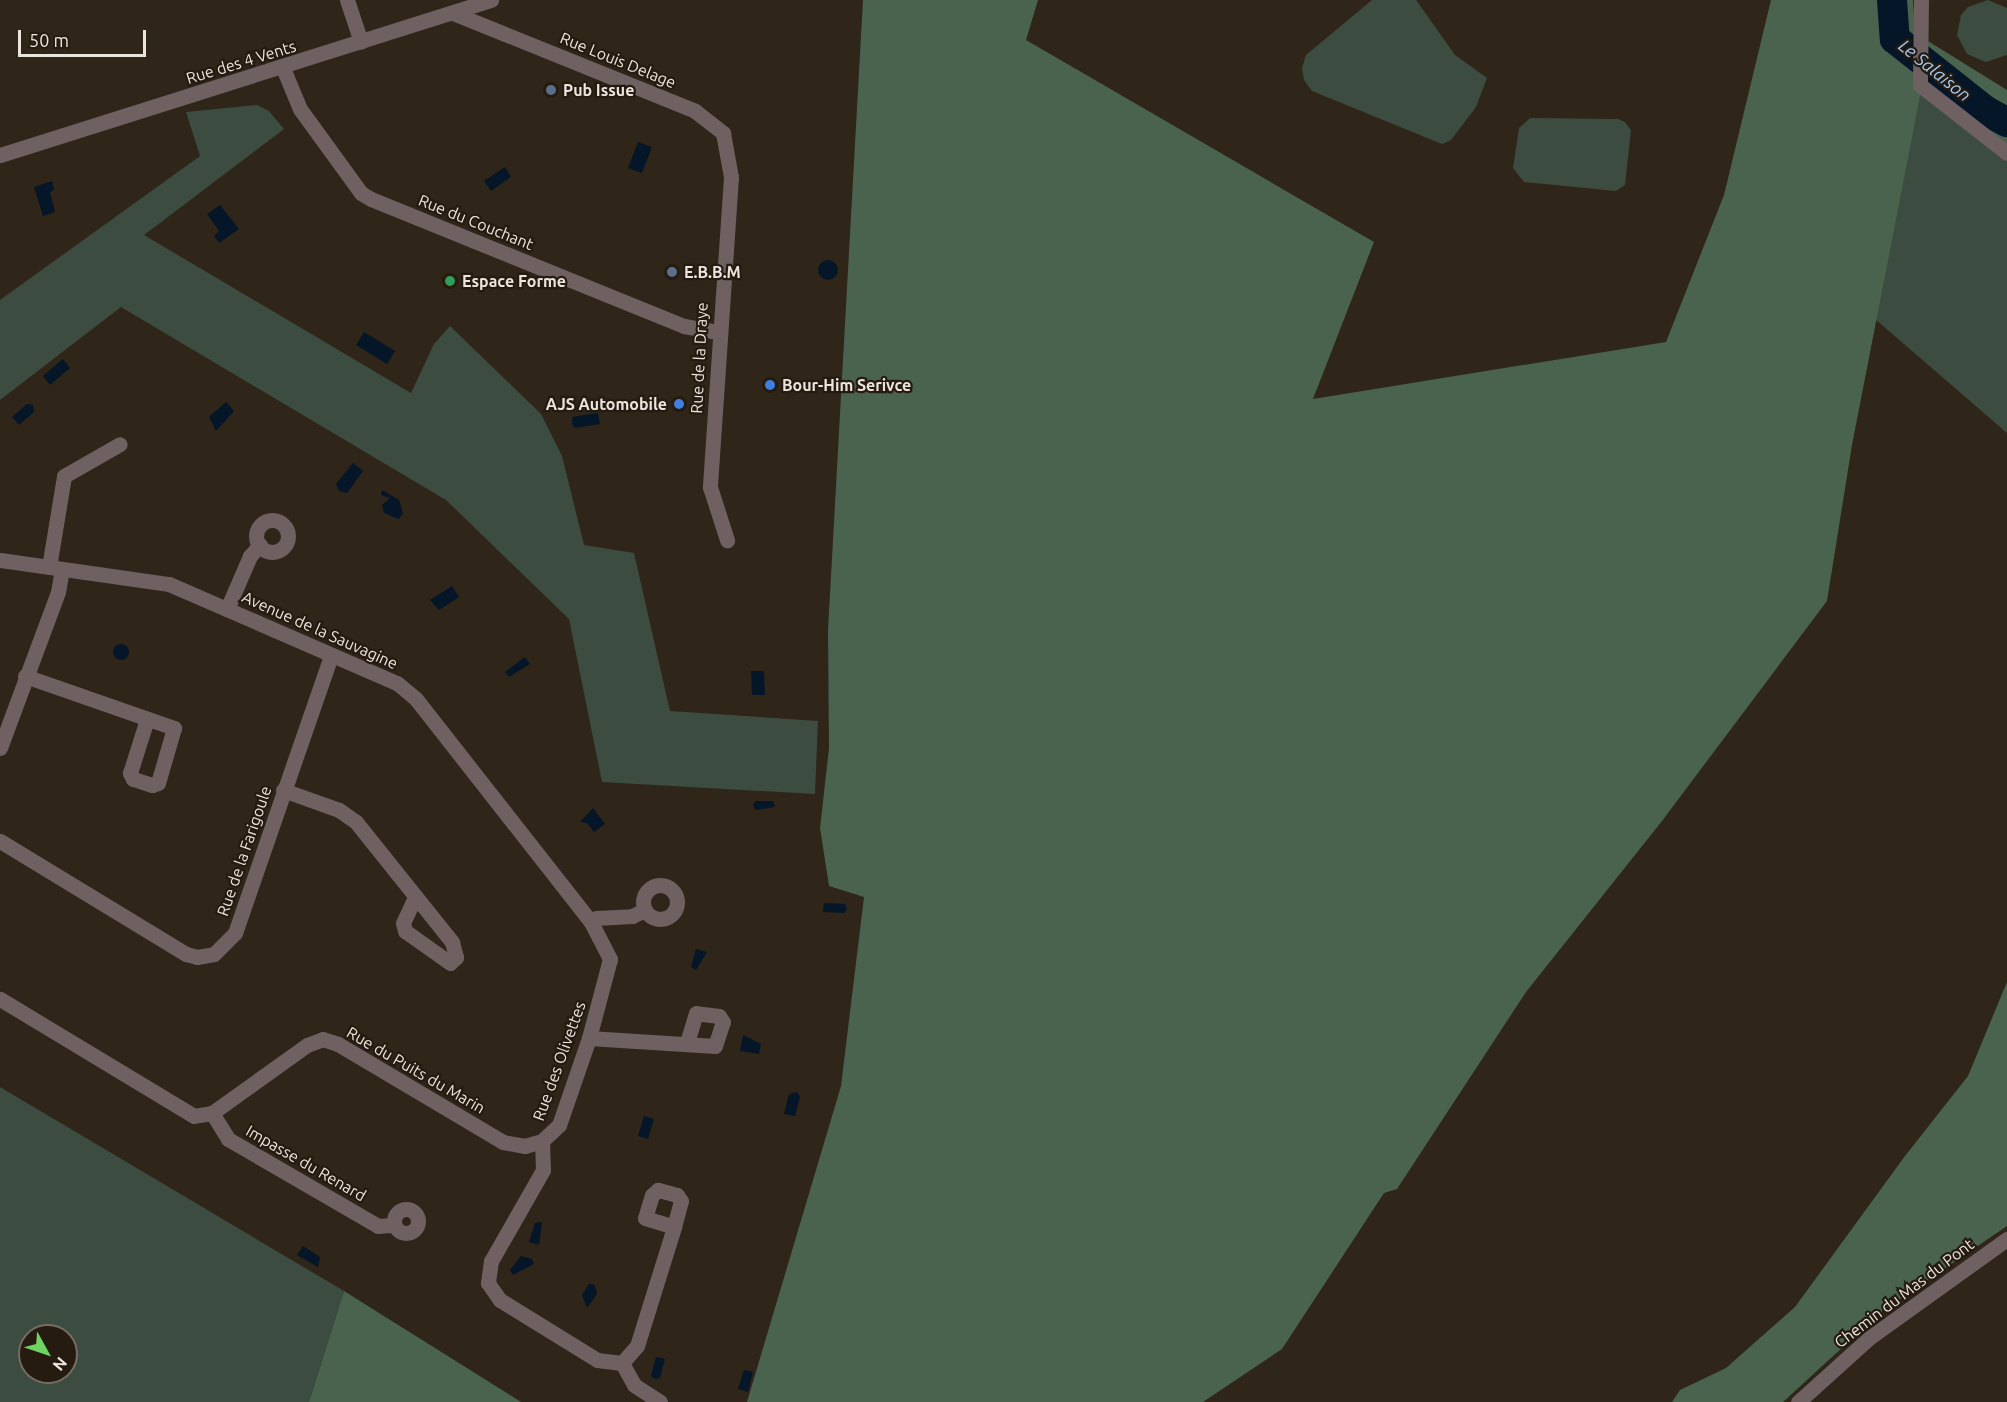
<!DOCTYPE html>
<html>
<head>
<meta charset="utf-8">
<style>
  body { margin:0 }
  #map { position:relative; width:2007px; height:1402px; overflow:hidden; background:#2f2519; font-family:Ubuntu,sans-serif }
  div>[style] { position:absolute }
  .green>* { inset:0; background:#3d4c40 }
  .forest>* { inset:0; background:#49634f }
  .water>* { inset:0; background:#041628 }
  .round { border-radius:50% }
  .river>* { height:30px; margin:-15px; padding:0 15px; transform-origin:15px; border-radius:15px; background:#041628 }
  .minor>* { height:15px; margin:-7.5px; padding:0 7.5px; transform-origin:7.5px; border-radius:7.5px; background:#6f6062 }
  .minor>.ring { margin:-7.5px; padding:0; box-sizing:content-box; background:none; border:15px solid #6f6062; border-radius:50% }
  .dots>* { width:16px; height:16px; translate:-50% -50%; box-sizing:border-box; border:3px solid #251b10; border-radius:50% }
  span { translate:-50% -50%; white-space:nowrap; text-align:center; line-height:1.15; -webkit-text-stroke:4.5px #251b10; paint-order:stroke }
  .street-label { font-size:16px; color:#ece5de }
  .poi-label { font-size:16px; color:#ece5de; font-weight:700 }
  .left { translate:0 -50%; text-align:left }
  .right { translate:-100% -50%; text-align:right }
  .water-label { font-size:18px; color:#a3cbf7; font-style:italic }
  .north { position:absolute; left:18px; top:1324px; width:60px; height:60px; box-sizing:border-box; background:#251b10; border:2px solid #756c62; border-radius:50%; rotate:130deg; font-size:16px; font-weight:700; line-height:24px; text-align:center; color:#ece5de }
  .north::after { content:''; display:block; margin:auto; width:21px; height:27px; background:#6ed361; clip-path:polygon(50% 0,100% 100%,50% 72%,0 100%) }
  .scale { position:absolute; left:18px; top:30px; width:128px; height:27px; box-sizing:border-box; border:3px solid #ece5de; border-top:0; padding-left:8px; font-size:18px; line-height:21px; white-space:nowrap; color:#ece5de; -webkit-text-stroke:4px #251b10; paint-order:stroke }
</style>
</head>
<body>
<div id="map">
  <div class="green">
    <i style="clip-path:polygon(1372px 0,1416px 0,1455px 55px,1487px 78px,1476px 107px,1451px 140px,1442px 144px,1312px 91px,1304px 80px,1302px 68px,1306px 55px)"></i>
    <i style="clip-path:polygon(1988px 0,2007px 8px,2007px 55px,1986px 62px,1967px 54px,1957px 35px,1961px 15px,1968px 7px)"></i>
    <i style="clip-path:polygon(1923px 80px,2007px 144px,2007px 433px,1875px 319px)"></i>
    <i style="clip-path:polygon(257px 105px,269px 111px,284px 129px,144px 235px,411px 393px,434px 344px,450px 326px,541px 414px,562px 456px,584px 545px,634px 553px,670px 711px,818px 721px,815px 794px,602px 782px,569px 619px,446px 500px,121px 307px,0 400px,0 300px,200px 156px,186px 112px)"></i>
    <i style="clip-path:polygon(1530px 118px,1618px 119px,1625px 122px,1631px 130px,1625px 185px,1616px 191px,1524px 182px,1513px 168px,1519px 128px)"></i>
    <i style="clip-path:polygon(evenodd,0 1087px,344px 1291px,309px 1402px,0 1402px,0 1087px,30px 1336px,66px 1336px,66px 1372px,30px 1372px,30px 1336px)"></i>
  </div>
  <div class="forest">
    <i style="clip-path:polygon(863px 0,1038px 0,1026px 40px,1374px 242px,1313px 399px,1666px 342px,1724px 195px,1771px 0,1913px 0,1915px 33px,2007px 90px,2007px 144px,1923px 81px,1852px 445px,1827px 601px,1662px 821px,1526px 992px,1397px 1189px,1384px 1193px,1282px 1349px,1203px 1402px,747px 1402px,841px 1086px,864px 897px,829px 886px,820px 828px,829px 748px,828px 630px)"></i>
    <i style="clip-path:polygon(2007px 982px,2007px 1226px,1881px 1312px,1783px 1402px,1672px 1402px,1680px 1390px,1726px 1368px,1795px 1307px,1905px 1156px,1968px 1076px)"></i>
    <i style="clip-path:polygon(344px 1291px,521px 1402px,309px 1402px)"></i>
  </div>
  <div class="water">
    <i style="clip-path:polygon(638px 142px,652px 147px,642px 173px,628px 168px)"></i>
    <i style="clip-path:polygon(505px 167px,511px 177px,491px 191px,484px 181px)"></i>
    <i style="clip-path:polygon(52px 181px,54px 190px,50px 192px,55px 212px,43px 216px,34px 187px)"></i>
    <i style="clip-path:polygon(220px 205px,239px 229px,219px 243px,214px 236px,219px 231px,207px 214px)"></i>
    <i class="round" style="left:818px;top:260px;width:20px;height:20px"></i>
    <i style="clip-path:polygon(364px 332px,395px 351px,387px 364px,356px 345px)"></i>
    <i style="clip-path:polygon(63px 359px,70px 368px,50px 385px,43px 376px)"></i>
    <i style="clip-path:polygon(226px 402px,234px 411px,216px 431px,209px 417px)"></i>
    <i style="clip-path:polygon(27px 404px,33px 405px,34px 412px,19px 425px,12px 417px)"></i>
    <i style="clip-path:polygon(598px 413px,600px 424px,575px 428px,572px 424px,572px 417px)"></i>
    <i style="clip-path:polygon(353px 463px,363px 471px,347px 493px,339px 491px,336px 484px)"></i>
    <i style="clip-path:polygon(382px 490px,399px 500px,403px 513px,399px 519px,384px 513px,382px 505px,390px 498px,381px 495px)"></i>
    <i style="clip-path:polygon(452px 586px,459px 597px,439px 610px,430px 600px)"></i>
    <i class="round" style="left:113px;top:644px;width:16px;height:16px"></i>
    <i style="clip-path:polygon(525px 657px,530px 664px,509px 677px,505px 672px)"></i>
    <i style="clip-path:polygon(751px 671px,764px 671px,765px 695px,752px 695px)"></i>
    <i style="clip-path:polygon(756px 801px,773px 801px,775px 807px,755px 810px,753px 804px)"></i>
    <i style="clip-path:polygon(593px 808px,605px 824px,594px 832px,587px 823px,580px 822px)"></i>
    <i style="clip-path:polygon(824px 903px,845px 904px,847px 909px,844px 913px,823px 912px)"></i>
    <i style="clip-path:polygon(696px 949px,707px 952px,696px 970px,691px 967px)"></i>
    <i style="clip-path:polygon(743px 1035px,761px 1044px,759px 1054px,740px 1051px)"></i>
    <i style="clip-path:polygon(797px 1092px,800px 1097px,795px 1116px,784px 1114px,789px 1094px)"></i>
    <i style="clip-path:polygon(644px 1116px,654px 1119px,648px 1139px,638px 1136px)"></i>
    <i style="clip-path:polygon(542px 1222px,539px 1245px,529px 1242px,535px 1223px)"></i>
    <i style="clip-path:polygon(303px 1246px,320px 1257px,318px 1267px,297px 1255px)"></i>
    <i style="clip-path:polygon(521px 1256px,532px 1259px,534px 1264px,513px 1275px,510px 1270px)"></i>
    <i style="clip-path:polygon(589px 1284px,595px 1285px,597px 1294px,587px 1308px,582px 1295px)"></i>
    <i style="clip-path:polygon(656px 1357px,665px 1359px,660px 1378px,654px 1379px,651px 1376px)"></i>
    <i style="clip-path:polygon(744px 1370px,753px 1372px,748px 1392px,738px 1389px)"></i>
  </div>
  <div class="river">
    <i style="left:1892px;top:0;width:39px;rotate:86deg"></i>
    <i style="left:1895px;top:39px;width:116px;rotate:38.4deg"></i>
    <i style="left:1986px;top:111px;width:24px;rotate:28deg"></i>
  </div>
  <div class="minor">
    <i style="left:347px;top:0;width:44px;rotate:71.6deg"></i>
    <i style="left:1921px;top:0;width:85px;rotate:90.7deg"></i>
    <i style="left:1920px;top:85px;width:110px;rotate:38deg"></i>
    <i style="left:453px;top:13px;width:261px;rotate:22deg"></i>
    <i style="left:695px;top:111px;width:36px;rotate:38deg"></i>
    <i style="left:723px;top:133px;width:45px;rotate:79.7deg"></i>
    <i style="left:731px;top:177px;width:311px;rotate:93.9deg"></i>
    <i style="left:710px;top:487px;width:56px;rotate:72.2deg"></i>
    <i style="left:283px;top:68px;width:44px;rotate:67.5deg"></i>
    <i style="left:300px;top:109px;width:104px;rotate:54deg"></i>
    <i style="left:361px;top:193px;width:12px;rotate:31deg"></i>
    <i style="left:371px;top:199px;width:338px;rotate:22.1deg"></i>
    <i style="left:684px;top:326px;width:35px;rotate:10deg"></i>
    <i style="left:0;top:155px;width:515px;rotate:-17.52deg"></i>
    <i class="ring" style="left:256px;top:520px;width:17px;height:17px"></i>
    <i style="left:0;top:560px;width:171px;rotate:8.1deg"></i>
    <i style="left:169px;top:584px;width:249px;rotate:23.5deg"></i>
    <i style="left:397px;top:683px;width:25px;rotate:40deg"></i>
    <i style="left:416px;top:699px;width:283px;rotate:51.9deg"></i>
    <i style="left:591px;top:922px;width:42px;rotate:62.8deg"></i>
    <i style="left:610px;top:959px;width:82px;rotate:104.9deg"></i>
    <i style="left:589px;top:1038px;width:92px;rotate:109deg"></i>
    <i style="left:559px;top:1125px;width:23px;rotate:137deg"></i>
    <i style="left:542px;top:1141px;width:18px;rotate:164deg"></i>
    <i style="left:525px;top:1146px;width:22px;rotate:-170deg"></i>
    <i style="left:503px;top:1142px;width:192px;rotate:-149.3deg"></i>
    <i style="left:338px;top:1044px;width:16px;rotate:-162deg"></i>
    <i style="left:323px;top:1039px;width:17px;rotate:159deg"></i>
    <i style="left:307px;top:1045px;width:117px;rotate:144.4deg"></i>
    <i style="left:212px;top:1113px;width:18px;rotate:171deg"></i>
    <i style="left:194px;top:1116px;width:227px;rotate:-148.9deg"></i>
    <i style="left:49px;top:567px;width:92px;rotate:-80.6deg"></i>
    <i style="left:64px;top:476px;width:64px;rotate:-29.7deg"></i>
    <i style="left:227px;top:609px;width:58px;rotate:-66.5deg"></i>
    <i style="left:250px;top:556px;width:15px;rotate:-48deg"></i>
    <i style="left:25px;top:676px;width:158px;rotate:19.2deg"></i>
    <i style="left:174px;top:728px;width:57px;rotate:106.2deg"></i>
    <i style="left:158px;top:783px;width:6px;rotate:162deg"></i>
    <i style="left:152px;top:785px;width:20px;rotate:-162deg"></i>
    <i style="left:133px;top:779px;width:7px;rotate:-117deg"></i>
    <i style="left:130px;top:773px;width:57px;rotate:-72.5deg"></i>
    <i style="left:0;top:748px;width:166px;rotate:-69.6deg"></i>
    <i style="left:58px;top:592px;width:23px;rotate:-80deg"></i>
    <i style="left:283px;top:790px;width:59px;rotate:19.7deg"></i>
    <i style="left:339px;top:810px;width:21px;rotate:35deg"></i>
    <i style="left:356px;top:822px;width:154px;rotate:51.3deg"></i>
    <i style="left:452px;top:942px;width:16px;rotate:75deg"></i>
    <i style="left:456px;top:957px;width:8px;rotate:135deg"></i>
    <i style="left:450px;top:963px;width:55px;rotate:-144.6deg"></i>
    <i style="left:405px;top:931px;width:8px;rotate:-104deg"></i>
    <i style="left:403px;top:923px;width:26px;rotate:-65deg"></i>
    <i style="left:0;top:841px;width:218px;rotate:31.3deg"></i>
    <i style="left:186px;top:954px;width:11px;rotate:15deg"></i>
    <i style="left:197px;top:957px;width:17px;rotate:-10deg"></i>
    <i style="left:214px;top:954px;width:30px;rotate:-45deg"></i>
    <i style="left:235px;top:933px;width:294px;rotate:-70.9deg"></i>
    <i class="ring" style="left:643px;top:885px;width:19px;height:19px"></i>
    <i style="left:591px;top:922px;width:6px;rotate:-39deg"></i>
    <i style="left:596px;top:918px;width:36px;rotate:-3deg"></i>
    <i style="left:632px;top:916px;width:14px;rotate:-25deg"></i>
    <i style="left:589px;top:1038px;width:126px;rotate:3.6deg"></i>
    <i style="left:715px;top:1046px;width:25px;rotate:-72deg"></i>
    <i style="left:723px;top:1022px;width:7px;rotate:-124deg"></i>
    <i style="left:719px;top:1016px;width:23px;rotate:-173deg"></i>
    <i style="left:696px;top:1013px;width:30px;rotate:107deg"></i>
    <i style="left:212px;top:1113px;width:31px;rotate:58deg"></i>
    <i style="left:228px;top:1139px;width:173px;rotate:30.1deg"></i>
    <i style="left:378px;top:1226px;width:16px;rotate:-4deg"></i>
    <i style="left:542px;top:1141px;width:29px;rotate:88deg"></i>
    <i style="left:543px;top:1170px;width:105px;rotate:119.7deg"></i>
    <i style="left:491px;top:1261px;width:22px;rotate:98deg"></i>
    <i style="left:488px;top:1283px;width:21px;rotate:55deg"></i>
    <i style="left:500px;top:1300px;width:114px;rotate:31.7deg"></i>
    <i style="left:597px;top:1360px;width:25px;rotate:7deg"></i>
    <i style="left:622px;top:1363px;width:25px;rotate:61deg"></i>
    <i style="left:634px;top:1385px;width:31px;rotate:33deg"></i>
    <i class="ring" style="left:394px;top:1209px;width:9px;height:9px"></i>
    <i style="left:622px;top:1363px;width:23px;rotate:-49deg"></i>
    <i style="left:637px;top:1346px;width:125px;rotate:-72.7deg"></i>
    <i style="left:674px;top:1227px;width:27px;rotate:-75deg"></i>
    <i style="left:681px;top:1201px;width:7px;rotate:-124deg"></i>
    <i style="left:677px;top:1195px;width:20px;rotate:-165deg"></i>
    <i style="left:658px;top:1190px;width:8px;rotate:140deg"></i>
    <i style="left:652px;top:1195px;width:24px;rotate:107deg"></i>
    <i style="left:645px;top:1218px;width:30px;rotate:17deg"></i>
    <i style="left:1798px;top:1402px;width:96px;rotate:-42deg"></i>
    <i style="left:1869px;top:1338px;width:170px;rotate:-35.7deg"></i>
  </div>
  <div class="dots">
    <i style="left:551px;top:90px;background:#5c6f8a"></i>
    <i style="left:672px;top:272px;background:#5c6f8a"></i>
    <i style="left:450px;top:281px;background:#2e9e5b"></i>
    <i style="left:770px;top:385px;background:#3f7fe0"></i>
    <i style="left:679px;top:404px;background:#3f7fe0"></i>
  </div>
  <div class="street-label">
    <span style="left:618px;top:60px;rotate:22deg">Rue Louis Delage</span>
    <span style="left:241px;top:62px;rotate:-17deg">Rue des 4 Vents</span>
    <span style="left:476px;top:222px;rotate:22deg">Rue du Couchant</span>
    <span style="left:699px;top:358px;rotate:-87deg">Rue de la Draye</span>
    <span style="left:320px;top:630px;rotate:24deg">Avenue de la Sauvagine</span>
    <span style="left:244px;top:851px;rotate:-71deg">Rue de la Farigoule</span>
    <span style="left:559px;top:1061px;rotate:-70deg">Rue des Olivettes</span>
    <span style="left:416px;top:1070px;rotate:30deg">Rue du Puits du Marin</span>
    <span style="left:306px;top:1163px;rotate:30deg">Impasse du Renard</span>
    <span style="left:1904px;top:1293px;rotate:-37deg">Chemin du Mas du Pont</span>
  </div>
  <div class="poi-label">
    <span class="left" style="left:563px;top:90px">Pub Issue</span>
    <span class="left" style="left:684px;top:272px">E.B.B.M</span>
    <span class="left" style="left:462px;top:281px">Espace Forme</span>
    <span class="left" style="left:782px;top:385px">Bour-Him Serivce</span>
    <span class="right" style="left:667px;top:404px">AJS Automobile</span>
  </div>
  <div class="water-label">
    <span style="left:1935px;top:70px;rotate:39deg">Le Salaison</span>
  </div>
  <div class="north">N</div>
  <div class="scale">50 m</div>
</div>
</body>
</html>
